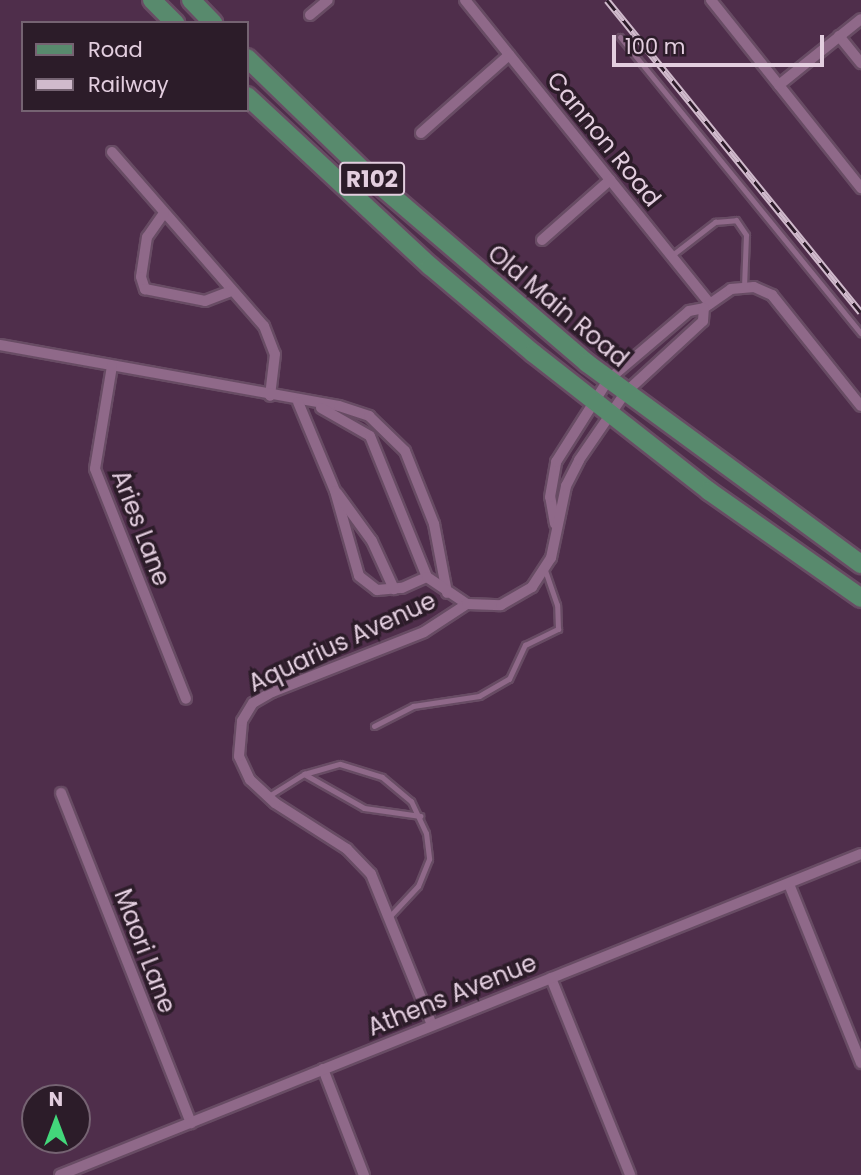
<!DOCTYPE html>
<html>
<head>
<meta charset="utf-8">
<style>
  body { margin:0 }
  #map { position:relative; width:861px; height:1175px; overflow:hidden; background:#4f2e4b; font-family:Poppins,sans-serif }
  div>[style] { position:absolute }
  .roads { filter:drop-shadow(2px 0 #684c64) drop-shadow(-2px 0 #684c64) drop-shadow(0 2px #684c64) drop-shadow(0 -2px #684c64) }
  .service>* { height:5px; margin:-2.5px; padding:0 2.5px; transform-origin:2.5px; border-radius:2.5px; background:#8f6989 }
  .minor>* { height:10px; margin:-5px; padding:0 5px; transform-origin:5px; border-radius:5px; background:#8f6989 }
  .primary>* { height:18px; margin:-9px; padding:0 9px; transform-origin:9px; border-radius:9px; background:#588a6d }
  .rail>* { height:7px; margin-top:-3.5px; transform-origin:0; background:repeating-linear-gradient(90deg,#2c1c29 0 13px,#d0bacc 0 26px); box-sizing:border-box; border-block:2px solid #d0bacc }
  span { translate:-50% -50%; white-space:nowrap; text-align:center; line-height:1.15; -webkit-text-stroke:7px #2c1c29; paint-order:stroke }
  .shield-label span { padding:2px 5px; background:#2c1c29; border:2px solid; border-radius:5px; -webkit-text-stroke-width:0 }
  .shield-label { font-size:23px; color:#e3cedf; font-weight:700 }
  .street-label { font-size:24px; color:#e3cedf }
  .legend { position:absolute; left:21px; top:21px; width:228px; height:91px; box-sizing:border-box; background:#2c1c29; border:2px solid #756372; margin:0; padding:9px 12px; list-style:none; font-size:21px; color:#e3cedf }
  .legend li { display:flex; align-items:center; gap:14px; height:35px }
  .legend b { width:35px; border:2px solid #756372 }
  .north { position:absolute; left:21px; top:1084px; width:70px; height:70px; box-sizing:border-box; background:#2c1c29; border:2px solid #756372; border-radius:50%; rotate:0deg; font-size:19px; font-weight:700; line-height:28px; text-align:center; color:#e3cedf }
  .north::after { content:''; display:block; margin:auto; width:24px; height:32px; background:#43d77b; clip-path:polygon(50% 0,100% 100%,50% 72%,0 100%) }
  .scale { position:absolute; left:612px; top:35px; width:212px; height:32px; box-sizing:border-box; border:4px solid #e3cedf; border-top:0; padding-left:9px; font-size:21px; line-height:24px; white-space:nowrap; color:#e3cedf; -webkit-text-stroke:5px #2c1c29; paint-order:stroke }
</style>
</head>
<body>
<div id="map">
  <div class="roads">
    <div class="service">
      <i style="left:620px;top:37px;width:382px;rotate:50.9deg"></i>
      <i style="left:671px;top:256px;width:56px;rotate:-37.7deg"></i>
      <i style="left:715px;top:222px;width:21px;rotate:-5deg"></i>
      <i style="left:736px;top:220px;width:18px;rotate:56deg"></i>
      <i style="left:746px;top:235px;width:51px;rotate:92.2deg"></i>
      <i style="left:374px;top:726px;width:44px;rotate:-27.1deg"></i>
      <i style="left:413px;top:706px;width:67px;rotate:-8.6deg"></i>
      <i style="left:479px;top:696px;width:34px;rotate:-30deg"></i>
      <i style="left:509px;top:679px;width:38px;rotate:-65deg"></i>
      <i style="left:525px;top:645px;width:37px;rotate:-26deg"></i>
      <i style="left:558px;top:629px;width:24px;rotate:-92deg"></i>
      <i style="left:557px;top:605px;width:36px;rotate:-109deg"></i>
      <i style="left:304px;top:774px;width:69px;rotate:29.5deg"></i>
      <i style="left:364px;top:808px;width:57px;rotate:8.1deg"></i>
      <i style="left:267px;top:797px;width:44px;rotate:-31.9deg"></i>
      <i style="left:304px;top:774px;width:37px;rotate:-16deg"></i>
      <i style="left:340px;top:764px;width:44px;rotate:17.2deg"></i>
      <i style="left:382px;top:777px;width:38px;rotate:40deg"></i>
      <i style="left:411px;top:801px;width:35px;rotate:65deg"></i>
      <i style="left:426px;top:833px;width:26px;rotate:83deg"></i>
      <i style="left:429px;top:859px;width:29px;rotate:112deg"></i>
      <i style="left:418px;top:886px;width:40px;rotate:133deg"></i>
    </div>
    <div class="minor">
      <i style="left:465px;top:0;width:390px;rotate:51.1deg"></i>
      <i style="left:711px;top:0;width:241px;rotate:51.4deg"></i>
      <i style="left:310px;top:15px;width:23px;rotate:-40deg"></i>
      <i style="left:839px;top:36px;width:35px;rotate:51deg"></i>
      <i style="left:779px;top:85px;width:105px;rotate:-38.8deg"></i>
      <i style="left:421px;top:133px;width:118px;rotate:-41.6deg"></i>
      <i style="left:112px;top:152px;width:231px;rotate:48.9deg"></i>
      <i style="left:264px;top:326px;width:30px;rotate:69deg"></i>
      <i style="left:275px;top:354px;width:42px;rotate:96.8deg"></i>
      <i style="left:164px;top:213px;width:29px;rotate:125deg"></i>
      <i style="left:147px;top:237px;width:40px;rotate:98.5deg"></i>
      <i style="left:141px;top:277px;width:13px;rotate:72deg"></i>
      <i style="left:145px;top:289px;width:61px;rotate:11.3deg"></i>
      <i style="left:205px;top:301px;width:28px;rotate:-21deg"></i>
      <i style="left:542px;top:240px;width:91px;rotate:-41.4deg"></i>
      <i style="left:0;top:345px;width:344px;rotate:10.2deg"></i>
      <i style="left:339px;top:406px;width:32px;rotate:18deg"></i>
      <i style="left:369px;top:416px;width:50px;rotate:44.2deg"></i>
      <i style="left:405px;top:451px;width:79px;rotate:68.3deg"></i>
      <i style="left:434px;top:524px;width:70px;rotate:79.3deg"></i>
      <i style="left:112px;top:366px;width:104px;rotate:99.4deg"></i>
      <i style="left:95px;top:469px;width:247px;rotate:68.4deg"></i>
      <i style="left:298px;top:402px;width:96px;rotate:67.4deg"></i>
      <i style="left:335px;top:491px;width:88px;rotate:74.2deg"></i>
      <i style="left:359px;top:576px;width:23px;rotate:38deg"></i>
      <i style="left:377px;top:590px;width:25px;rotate:-5deg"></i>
      <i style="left:402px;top:588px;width:27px;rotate:-24deg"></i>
      <i style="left:321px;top:408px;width:56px;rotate:29.7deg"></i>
      <i style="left:370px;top:436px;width:152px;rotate:68deg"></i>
      <i style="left:427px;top:577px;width:48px;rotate:34deg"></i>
      <i style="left:337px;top:493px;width:59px;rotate:53.9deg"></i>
      <i style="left:372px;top:541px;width:53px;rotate:65.4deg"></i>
      <i style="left:555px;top:524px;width:27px;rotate:-100deg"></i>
      <i style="left:550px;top:497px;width:36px;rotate:-80deg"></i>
      <i style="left:556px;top:462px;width:97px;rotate:-57.6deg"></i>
      <i style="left:608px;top:380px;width:106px;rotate:-40.4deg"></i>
      <i style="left:689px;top:311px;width:15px;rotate:-11deg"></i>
      <i style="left:704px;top:308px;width:33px;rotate:-35deg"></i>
      <i style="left:731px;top:289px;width:23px;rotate:-5deg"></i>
      <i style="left:754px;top:287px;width:20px;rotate:24deg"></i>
      <i style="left:772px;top:295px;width:142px;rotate:51.3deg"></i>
      <i style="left:61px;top:793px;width:355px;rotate:68.5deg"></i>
      <i style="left:789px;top:884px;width:193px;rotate:68.1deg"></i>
      <i style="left:551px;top:978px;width:212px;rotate:68.1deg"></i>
      <i style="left:432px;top:1025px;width:163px;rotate:-112deg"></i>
      <i style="left:371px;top:874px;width:35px;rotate:-134deg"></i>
      <i style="left:347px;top:849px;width:85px;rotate:-147.4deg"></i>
      <i style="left:275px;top:803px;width:34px;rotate:-137deg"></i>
      <i style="left:250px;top:780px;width:26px;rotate:-115deg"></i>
      <i style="left:239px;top:756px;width:35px;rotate:-85deg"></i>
      <i style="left:242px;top:721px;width:21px;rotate:-59deg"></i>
      <i style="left:253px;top:703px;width:22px;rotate:-30deg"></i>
      <i style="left:272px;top:692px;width:163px;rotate:-21.5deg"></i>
      <i style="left:424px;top:632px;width:51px;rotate:-33.1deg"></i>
      <i style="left:467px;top:604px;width:34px;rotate:2deg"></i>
      <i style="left:501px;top:605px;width:36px;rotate:-30deg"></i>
      <i style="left:532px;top:587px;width:35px;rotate:-57deg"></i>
      <i style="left:551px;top:558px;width:74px;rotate:-78.2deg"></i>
      <i style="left:566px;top:486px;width:29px;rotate:-63deg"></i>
      <i style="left:579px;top:460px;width:81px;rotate:-55.5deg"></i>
      <i style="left:625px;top:393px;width:106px;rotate:-42.7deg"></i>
      <i style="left:703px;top:321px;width:13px;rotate:-86deg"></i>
      <i style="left:323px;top:1069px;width:114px;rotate:68.9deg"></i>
      <i style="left:60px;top:1175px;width:863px;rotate:-21.84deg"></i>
    </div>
    <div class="primary">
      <i style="left:152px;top:0;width:33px;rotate:45deg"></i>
      <i style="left:191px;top:0;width:32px;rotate:46deg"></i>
      <i style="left:247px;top:58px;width:171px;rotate:44.1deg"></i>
      <i style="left:370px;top:177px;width:286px;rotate:40.6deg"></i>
      <i style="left:587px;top:363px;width:340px;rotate:36.3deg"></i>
      <i style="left:247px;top:96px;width:250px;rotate:42.9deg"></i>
      <i style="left:430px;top:266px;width:135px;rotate:40.2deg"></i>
      <i style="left:533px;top:353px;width:224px;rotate:38.1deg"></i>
      <i style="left:709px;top:491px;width:186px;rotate:35.1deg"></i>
    </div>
  </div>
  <div class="rail">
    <i style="left:607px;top:0;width:402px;rotate:50.9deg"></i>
  </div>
  <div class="shield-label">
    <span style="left:372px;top:179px">R102</span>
  </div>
  <div class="street-label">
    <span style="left:604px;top:139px;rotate:51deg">Cannon Road</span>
    <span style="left:558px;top:306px;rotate:40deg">Old Main Road</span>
    <span style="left:141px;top:528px;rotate:69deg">Aries Lane</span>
    <span style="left:342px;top:642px;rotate:-25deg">Aquarius Avenue</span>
    <span style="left:145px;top:951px;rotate:69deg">Maori Lane</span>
    <span style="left:452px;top:995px;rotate:-22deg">Athens Avenue</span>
  </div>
  <ul class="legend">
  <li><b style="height:9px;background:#588a6d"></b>Road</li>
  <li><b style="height:9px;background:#d0bacc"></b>Railway</li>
  </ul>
  <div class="north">N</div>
  <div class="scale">100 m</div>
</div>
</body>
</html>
